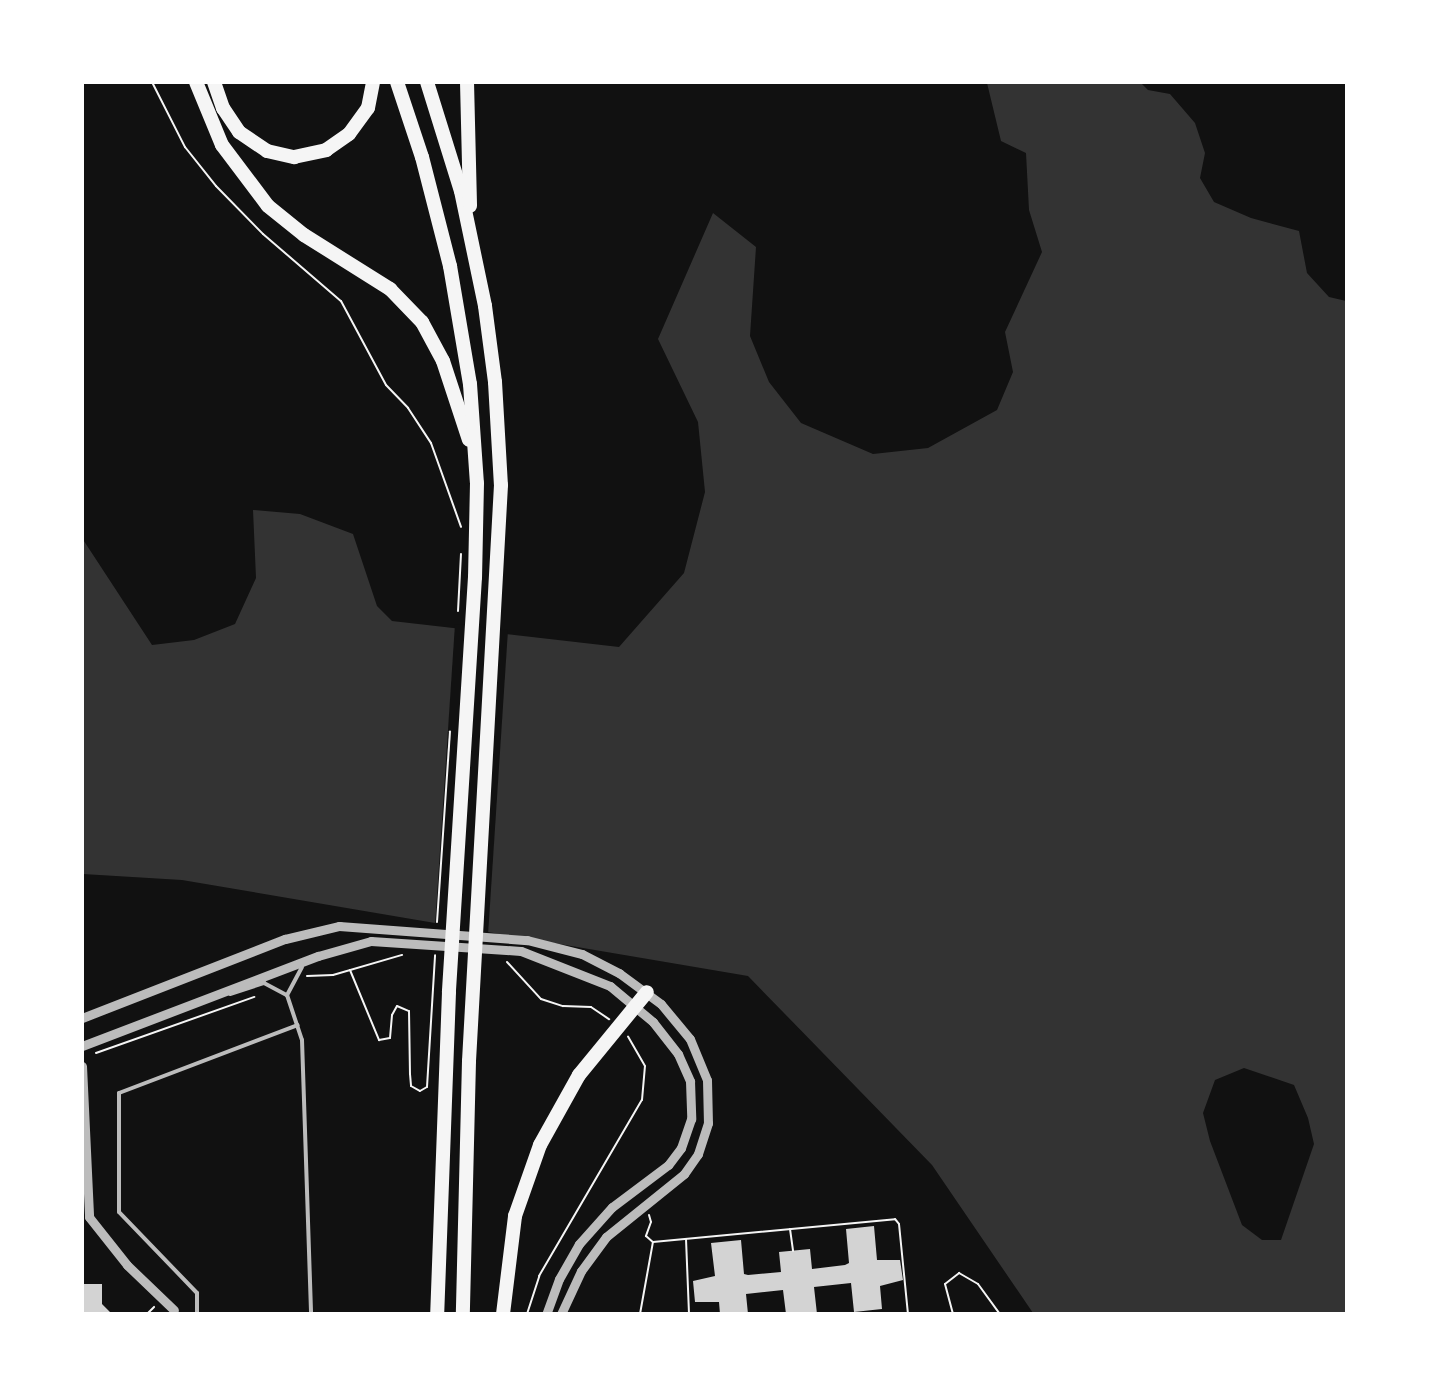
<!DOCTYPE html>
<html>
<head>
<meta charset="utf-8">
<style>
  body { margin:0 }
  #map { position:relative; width:1429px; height:1396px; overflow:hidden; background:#111; font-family:"DejaVu Sans",sans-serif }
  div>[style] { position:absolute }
  .water>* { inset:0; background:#333 }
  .pier>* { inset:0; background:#111 }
  .building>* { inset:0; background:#d3d3d3 }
  .path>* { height:2px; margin:-1px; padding:0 1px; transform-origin:1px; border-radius:1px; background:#f5f5f5 }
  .service>* { height:4px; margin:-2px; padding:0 2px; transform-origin:2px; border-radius:2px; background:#bcbcbc }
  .tertiary>* { height:9px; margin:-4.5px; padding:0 4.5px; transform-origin:4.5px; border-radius:4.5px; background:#bcbcbc }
  .motorway>* { height:14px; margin:-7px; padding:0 7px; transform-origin:7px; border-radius:7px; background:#f5f5f5 }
  span { translate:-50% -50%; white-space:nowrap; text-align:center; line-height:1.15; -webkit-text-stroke:4.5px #fff; paint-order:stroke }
  .frame { position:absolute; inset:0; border:84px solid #fff; pointer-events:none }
</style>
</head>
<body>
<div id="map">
  <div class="water">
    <i style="clip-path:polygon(evenodd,987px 83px,1141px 83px,1148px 90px,1170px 94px,1195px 123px,1205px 153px,1200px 178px,1214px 202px,1251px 218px,1299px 231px,1307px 273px,1329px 297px,1346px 301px,1346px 1313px,1033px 1313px,932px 1165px,748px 976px,182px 880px,83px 874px,82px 538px,152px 645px,194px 640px,235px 624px,256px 578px,253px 510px,300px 514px,353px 534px,377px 606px,392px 621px,619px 647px,684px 573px,705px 492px,698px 422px,658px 339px,713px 213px,756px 247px,750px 336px,769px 382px,801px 423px,873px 454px,928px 448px,997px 410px,1013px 372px,1005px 332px,1042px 252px,1029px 210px,1026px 153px,1001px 141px,987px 83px,1244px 1068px,1294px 1085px,1308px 1118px,1314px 1144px,1281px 1240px,1262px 1240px,1242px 1225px,1210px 1141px,1203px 1113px,1215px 1080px,1244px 1068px)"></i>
  </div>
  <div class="pier">
    <i style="clip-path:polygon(455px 624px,508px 630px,488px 935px,435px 926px)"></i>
  </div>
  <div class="building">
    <i style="clip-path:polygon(874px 1226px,877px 1260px,900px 1260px,903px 1280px,880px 1286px,882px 1309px,854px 1312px,851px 1283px,814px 1287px,817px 1314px,786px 1314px,783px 1290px,746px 1294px,748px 1314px,720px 1314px,719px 1302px,695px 1302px,693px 1281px,715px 1276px,711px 1243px,741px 1240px,744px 1274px,748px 1275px,781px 1272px,779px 1252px,810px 1249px,812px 1269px,845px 1265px,849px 1263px,846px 1229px)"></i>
    <i style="clip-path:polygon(82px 1284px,102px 1284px,102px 1304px,112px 1314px,82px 1314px)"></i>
  </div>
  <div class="path">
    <i style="left:152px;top:82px;width:73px;rotate:63.1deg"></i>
    <i style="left:185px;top:147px;width:50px;rotate:51.5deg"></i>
    <i style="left:216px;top:186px;width:67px;rotate:45.6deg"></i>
    <i style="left:263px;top:234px;width:103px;rotate:40.7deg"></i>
    <i style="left:341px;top:301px;width:95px;rotate:61.8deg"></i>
    <i style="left:386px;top:385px;width:32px;rotate:46deg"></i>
    <i style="left:408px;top:408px;width:42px;rotate:56.7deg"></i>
    <i style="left:431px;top:443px;width:89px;rotate:70.3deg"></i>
    <i style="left:458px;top:611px;width:57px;rotate:-87deg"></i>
    <i style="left:437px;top:922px;width:191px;rotate:-86.1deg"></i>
    <i style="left:507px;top:962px;width:50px;rotate:47.4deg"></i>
    <i style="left:541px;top:999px;width:23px;rotate:18deg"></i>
    <i style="left:563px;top:1006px;width:28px;rotate:2deg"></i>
    <i style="left:591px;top:1007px;width:22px;rotate:34deg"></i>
    <i style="left:350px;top:970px;width:76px;rotate:67.5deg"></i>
    <i style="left:379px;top:1040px;width:11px;rotate:-10deg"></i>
    <i style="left:390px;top:1038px;width:23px;rotate:-85deg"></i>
    <i style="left:392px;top:1015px;width:10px;rotate:-61deg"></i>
    <i style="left:397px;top:1006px;width:13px;rotate:23deg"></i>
    <i style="left:409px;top:1011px;width:63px;rotate:89.1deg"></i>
    <i style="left:410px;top:1074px;width:12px;rotate:85deg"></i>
    <i style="left:411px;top:1086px;width:10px;rotate:29deg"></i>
    <i style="left:420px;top:1091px;width:8px;rotate:-30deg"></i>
    <i style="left:427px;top:1087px;width:132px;rotate:-86.5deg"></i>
    <i style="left:307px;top:976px;width:26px;rotate:-2deg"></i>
    <i style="left:333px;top:975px;width:72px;rotate:-16.2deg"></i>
    <i style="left:96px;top:1053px;width:168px;rotate:-19.5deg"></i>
    <i style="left:649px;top:1215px;width:7px;rotate:74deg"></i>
    <i style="left:651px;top:1222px;width:15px;rotate:110deg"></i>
    <i style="left:646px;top:1236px;width:9px;rotate:41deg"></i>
    <i style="left:653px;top:1242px;width:243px;rotate:-5.4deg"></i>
    <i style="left:895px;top:1219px;width:6px;rotate:51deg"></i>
    <i style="left:899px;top:1224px;width:90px;rotate:84.3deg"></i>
    <i style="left:790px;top:1229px;width:22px;rotate:82deg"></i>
    <i style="left:686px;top:1239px;width:75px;rotate:87.7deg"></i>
    <i style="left:147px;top:1314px;width:10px;rotate:-45deg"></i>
    <i style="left:527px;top:1314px;width:40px;rotate:-72deg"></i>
    <i style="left:539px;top:1276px;width:204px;rotate:-59.7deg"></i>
    <i style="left:642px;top:1100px;width:34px;rotate:-85deg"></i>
    <i style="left:645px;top:1066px;width:34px;rotate:-120deg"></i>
    <i style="left:640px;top:1314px;width:73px;rotate:-79.8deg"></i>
    <i style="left:953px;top:1314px;width:31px;rotate:-105deg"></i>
    <i style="left:945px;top:1284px;width:18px;rotate:-38deg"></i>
    <i style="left:959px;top:1273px;width:22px;rotate:30deg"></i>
    <i style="left:978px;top:1284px;width:37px;rotate:54deg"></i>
  </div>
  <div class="service">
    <i style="left:302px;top:967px;width:32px;rotate:118deg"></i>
    <i style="left:287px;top:995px;width:47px;rotate:71.6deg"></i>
    <i style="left:302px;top:1040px;width:274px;rotate:88.1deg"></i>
    <i style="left:230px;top:994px;width:36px;rotate:-18deg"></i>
    <i style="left:264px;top:983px;width:26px;rotate:28deg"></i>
    <i style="left:197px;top:1314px;width:21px;rotate:-90deg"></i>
    <i style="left:197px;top:1293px;width:112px;rotate:-133.9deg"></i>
    <i style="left:119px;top:1212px;width:119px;rotate:-90deg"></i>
    <i style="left:119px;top:1093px;width:191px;rotate:-20.8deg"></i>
  </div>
  <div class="tertiary">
    <i style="left:82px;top:1018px;width:218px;rotate:-21.3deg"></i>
    <i style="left:285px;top:939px;width:56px;rotate:-13.5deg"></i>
    <i style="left:339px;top:926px;width:189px;rotate:4.3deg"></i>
    <i style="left:527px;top:940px;width:57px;rotate:14.3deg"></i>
    <i style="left:582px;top:954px;width:42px;rotate:27.2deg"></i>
    <i style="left:619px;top:973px;width:52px;rotate:36.4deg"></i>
    <i style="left:661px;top:1004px;width:45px;rotate:50.4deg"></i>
    <i style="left:690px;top:1039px;width:44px;rotate:67.5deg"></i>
    <i style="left:707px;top:1080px;width:43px;rotate:88.7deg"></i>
    <i style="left:708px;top:1123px;width:33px;rotate:108deg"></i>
    <i style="left:698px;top:1154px;width:24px;rotate:125deg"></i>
    <i style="left:684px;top:1174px;width:100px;rotate:141.1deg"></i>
    <i style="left:606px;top:1237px;width:42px;rotate:126.3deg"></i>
    <i style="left:581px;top:1271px;width:47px;rotate:114.9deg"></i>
    <i style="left:82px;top:1046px;width:253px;rotate:-20.9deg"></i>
    <i style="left:318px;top:956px;width:55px;rotate:-15.8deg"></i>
    <i style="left:371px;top:941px;width:150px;rotate:3.8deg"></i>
    <i style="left:521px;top:951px;width:96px;rotate:21.5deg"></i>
    <i style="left:610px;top:986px;width:56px;rotate:39.9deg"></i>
    <i style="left:653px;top:1022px;width:41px;rotate:52deg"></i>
    <i style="left:678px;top:1054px;width:30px;rotate:66deg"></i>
    <i style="left:690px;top:1081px;width:38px;rotate:88deg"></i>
    <i style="left:691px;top:1119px;width:31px;rotate:109deg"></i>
    <i style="left:681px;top:1148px;width:21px;rotate:127deg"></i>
    <i style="left:668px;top:1165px;width:70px;rotate:143.1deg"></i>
    <i style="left:612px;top:1207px;width:50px;rotate:131.7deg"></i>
    <i style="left:579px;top:1244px;width:40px;rotate:119.7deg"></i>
    <i style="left:559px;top:1279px;width:37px;rotate:110deg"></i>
    <i style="left:82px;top:1066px;width:151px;rotate:87.3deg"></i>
    <i style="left:89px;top:1217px;width:61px;rotate:51.6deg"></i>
    <i style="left:127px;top:1265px;width:65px;rotate:43.8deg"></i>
  </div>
  <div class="motorway">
    <i style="left:196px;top:82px;width:68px;rotate:67.6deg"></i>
    <i style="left:222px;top:145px;width:76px;rotate:53deg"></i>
    <i style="left:268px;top:206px;width:46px;rotate:38.9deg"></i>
    <i style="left:304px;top:235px;width:102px;rotate:32.1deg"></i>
    <i style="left:390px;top:289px;width:46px;rotate:45.9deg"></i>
    <i style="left:422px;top:322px;width:44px;rotate:61.7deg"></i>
    <i style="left:443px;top:361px;width:83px;rotate:71.8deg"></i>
    <i style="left:214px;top:82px;width:28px;rotate:71deg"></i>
    <i style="left:223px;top:108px;width:29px;rotate:56deg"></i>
    <i style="left:239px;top:132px;width:34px;rotate:34deg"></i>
    <i style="left:267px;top:151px;width:28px;rotate:13deg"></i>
    <i style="left:294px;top:157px;width:33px;rotate:-12deg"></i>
    <i style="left:326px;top:150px;width:28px;rotate:-35deg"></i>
    <i style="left:349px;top:134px;width:32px;rotate:-54deg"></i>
    <i style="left:368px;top:108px;width:26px;rotate:-79deg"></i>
    <i style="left:397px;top:82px;width:79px;rotate:71.6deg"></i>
    <i style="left:422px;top:157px;width:113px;rotate:75.6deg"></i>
    <i style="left:450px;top:266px;width:120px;rotate:80.4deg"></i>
    <i style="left:470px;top:384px;width:99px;rotate:86deg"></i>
    <i style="left:477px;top:483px;width:94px;rotate:91.2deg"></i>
    <i style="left:475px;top:577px;width:416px;rotate:93.6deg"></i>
    <i style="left:449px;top:992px;width:322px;rotate:92.1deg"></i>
    <i style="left:427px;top:82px;width:114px;rotate:72.7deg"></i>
    <i style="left:461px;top:191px;width:117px;rotate:78.2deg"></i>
    <i style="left:485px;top:306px;width:77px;rotate:82.5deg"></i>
    <i style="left:495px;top:382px;width:103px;rotate:86.7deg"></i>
    <i style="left:501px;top:485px;width:577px;rotate:93.18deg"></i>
    <i style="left:469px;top:1061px;width:253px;rotate:91.4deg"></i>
    <i style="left:467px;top:82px;width:124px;rotate:88.6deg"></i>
    <i style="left:503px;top:1314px;width:99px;rotate:-83deg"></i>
    <i style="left:515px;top:1216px;width:75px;rotate:-70.6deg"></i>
    <i style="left:540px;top:1145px;width:80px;rotate:-60.9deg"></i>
    <i style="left:579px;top:1075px;width:107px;rotate:-50.7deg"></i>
  </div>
  <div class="frame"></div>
</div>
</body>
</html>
